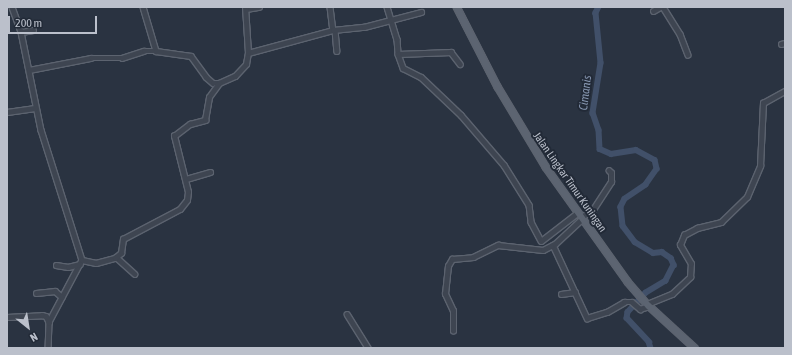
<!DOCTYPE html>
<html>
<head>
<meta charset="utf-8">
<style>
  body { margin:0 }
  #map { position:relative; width:792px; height:355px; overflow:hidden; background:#2a3341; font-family:"Asap Condensed",sans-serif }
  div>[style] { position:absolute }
  .river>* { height:5.5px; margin:-2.75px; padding:0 2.75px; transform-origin:2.75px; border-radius:2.75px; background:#415069 }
  .roads { filter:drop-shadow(1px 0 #5c636f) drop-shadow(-1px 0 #5c636f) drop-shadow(0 1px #5c636f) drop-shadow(0 -1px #5c636f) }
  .minor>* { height:4.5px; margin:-2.25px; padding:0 2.25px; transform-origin:2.25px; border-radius:2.25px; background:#3e4551 }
  .major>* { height:5.5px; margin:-2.75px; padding:0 2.75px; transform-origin:2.75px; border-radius:2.75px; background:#5c6471 }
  span { translate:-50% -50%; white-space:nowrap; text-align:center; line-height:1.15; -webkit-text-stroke:4px #222a37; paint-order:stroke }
  .street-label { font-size:11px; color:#bbc0cb }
  .water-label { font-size:12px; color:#8696b0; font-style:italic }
  .frame { position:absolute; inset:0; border:8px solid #bbc0cb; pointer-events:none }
  .north { position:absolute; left:8px; top:307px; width:40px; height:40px; -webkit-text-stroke:3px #222a37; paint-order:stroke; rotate:150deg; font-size:11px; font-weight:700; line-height:16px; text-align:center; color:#bbc0cb }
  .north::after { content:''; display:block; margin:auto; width:14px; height:18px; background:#bbc0cb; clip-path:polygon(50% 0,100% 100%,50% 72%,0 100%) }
  .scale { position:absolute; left:8px; top:16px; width:89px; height:18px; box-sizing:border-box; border:2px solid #bbc0cb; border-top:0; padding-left:5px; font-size:12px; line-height:14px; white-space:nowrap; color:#bbc0cb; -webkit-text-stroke:3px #222a37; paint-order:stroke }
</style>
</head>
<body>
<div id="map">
  <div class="river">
    <i style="left:599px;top:7px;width:7px;rotate:117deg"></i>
    <i style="left:596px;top:13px;width:50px;rotate:84.3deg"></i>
    <i style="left:601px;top:63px;width:51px;rotate:99.1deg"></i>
    <i style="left:593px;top:113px;width:18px;rotate:71deg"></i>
    <i style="left:599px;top:130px;width:19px;rotate:87deg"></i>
    <i style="left:600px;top:149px;width:12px;rotate:24deg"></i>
    <i style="left:611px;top:154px;width:25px;rotate:-9deg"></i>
    <i style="left:636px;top:150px;width:21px;rotate:28deg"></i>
    <i style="left:655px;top:160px;width:9px;rotate:77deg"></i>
    <i style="left:657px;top:169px;width:19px;rotate:125deg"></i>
    <i style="left:646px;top:185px;width:25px;rotate:146deg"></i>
    <i style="left:625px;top:199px;width:9px;rotate:117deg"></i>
    <i style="left:621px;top:207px;width:19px;rotate:84deg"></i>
    <i style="left:623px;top:226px;width:20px;rotate:53deg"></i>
    <i style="left:635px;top:242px;width:21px;rotate:31deg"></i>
    <i style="left:653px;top:253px;width:9px;rotate:-6deg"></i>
    <i style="left:662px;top:252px;width:11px;rotate:34deg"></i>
    <i style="left:671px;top:258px;width:8px;rotate:67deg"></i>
    <i style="left:674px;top:265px;width:18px;rotate:117deg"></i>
    <i style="left:666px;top:281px;width:23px;rotate:149deg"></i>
    <i style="left:646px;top:293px;width:26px;rotate:133deg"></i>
    <i style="left:628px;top:312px;width:6px;rotate:99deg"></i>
    <i style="left:627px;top:318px;width:33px;rotate:47deg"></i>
    <i style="left:649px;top:342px;width:6px;rotate:72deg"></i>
  </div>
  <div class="roads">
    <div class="minor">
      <i style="left:12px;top:7px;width:27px;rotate:70deg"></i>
      <i style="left:21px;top:32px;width:100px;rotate:78.5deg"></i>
      <i style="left:41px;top:130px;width:136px;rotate:72.5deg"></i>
      <i style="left:82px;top:260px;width:70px;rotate:118deg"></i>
      <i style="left:49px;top:322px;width:26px;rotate:92deg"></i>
      <i style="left:143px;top:7px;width:46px;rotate:73.5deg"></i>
      <i style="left:330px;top:7px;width:23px;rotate:83deg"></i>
      <i style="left:387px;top:7px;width:34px;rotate:73deg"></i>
      <i style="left:397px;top:39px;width:15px;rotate:86deg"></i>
      <i style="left:398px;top:54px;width:53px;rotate:-2.2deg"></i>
      <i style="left:451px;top:52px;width:15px;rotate:53deg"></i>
      <i style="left:663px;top:7px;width:32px;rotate:58deg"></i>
      <i style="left:680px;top:34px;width:22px;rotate:69deg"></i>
      <i style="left:246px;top:9px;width:13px;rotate:-9deg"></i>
      <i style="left:653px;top:11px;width:8px;rotate:-30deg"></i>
      <i style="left:335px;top:30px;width:21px;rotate:85deg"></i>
      <i style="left:21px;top:32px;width:12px;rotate:-9deg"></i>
      <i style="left:781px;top:44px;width:4px;rotate:-14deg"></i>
      <i style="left:248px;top:53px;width:88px;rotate:-15.1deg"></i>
      <i style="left:333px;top:30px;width:31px;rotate:-6deg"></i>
      <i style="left:364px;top:27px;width:59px;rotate:-14.7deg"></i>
      <i style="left:398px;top:54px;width:15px;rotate:70deg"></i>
      <i style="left:403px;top:68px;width:20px;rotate:27deg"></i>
      <i style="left:421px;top:77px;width:55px;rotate:43.5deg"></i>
      <i style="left:461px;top:115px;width:66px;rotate:49.3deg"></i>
      <i style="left:504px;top:165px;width:47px;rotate:58deg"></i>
      <i style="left:529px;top:205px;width:17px;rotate:83deg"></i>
      <i style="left:531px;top:222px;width:21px;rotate:62deg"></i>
      <i style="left:541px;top:241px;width:44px;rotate:-37.6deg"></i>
      <i style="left:29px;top:70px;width:63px;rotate:-11deg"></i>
      <i style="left:91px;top:58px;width:31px"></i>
      <i style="left:122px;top:58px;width:23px;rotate:-18deg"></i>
      <i style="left:144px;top:51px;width:12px"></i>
      <i style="left:156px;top:51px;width:35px;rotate:8deg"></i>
      <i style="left:191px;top:56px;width:26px;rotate:54deg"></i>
      <i style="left:206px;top:77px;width:9px;rotate:41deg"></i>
      <i style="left:213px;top:83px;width:6px"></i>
      <i style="left:219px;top:83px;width:17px;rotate:-24deg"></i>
      <i style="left:235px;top:76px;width:16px;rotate:-47deg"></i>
      <i style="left:246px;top:64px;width:11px;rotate:-80deg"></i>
      <i style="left:248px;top:53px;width:46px;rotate:-93.7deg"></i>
      <i style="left:7px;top:112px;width:28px;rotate:-8deg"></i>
      <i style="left:186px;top:179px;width:25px;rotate:-16deg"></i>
      <i style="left:581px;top:217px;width:13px;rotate:-29deg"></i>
      <i style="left:592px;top:211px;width:35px;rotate:-57deg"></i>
      <i style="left:611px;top:182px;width:9px;rotate:-90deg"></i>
      <i style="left:611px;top:173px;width:3px;rotate:-135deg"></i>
      <i style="left:553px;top:245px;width:81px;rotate:65deg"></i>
      <i style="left:587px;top:318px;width:21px;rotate:-17deg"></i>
      <i style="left:607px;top:312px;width:20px;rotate:-30deg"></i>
      <i style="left:624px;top:302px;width:8px"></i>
      <i style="left:632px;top:302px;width:11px;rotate:41deg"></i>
      <i style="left:640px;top:309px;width:9px;rotate:-18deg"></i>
      <i style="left:116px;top:257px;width:25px;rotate:42deg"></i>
      <i style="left:82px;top:260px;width:14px;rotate:12deg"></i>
      <i style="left:96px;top:263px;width:20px;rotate:-15deg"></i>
      <i style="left:115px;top:258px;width:8px;rotate:-40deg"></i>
      <i style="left:121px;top:253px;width:14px;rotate:-82deg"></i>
      <i style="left:123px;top:239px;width:64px;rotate:-27.8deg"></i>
      <i style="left:180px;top:209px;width:11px;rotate:-52deg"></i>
      <i style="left:187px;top:200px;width:8px;rotate:-83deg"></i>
      <i style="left:188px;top:192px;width:58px;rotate:-104deg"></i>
      <i style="left:174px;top:136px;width:20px;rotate:-37deg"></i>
      <i style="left:190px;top:124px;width:16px;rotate:-15deg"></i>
      <i style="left:205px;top:120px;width:23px;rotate:-80deg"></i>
      <i style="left:209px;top:97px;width:17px;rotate:-54deg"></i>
      <i style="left:56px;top:265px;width:12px;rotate:9deg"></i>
      <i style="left:68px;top:267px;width:12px;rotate:-14deg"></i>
      <i style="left:36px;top:293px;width:19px;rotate:-6deg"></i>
      <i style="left:55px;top:291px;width:9px;rotate:41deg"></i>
      <i style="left:561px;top:294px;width:14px;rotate:-8deg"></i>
      <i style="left:647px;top:304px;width:27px;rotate:-22deg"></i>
      <i style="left:672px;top:294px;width:25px;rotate:-43deg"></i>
      <i style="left:690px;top:277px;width:13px;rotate:-86deg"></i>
      <i style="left:691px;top:264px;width:22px;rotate:-120deg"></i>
      <i style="left:680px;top:245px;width:11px;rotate:-68deg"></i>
      <i style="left:684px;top:235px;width:15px;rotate:-28deg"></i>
      <i style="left:697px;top:228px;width:25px;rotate:-14deg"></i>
      <i style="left:721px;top:222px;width:36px;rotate:-44deg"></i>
      <i style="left:747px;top:197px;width:34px;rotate:-67deg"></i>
      <i style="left:760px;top:166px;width:63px;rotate:-87.3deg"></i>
      <i style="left:763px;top:103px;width:25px;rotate:-29deg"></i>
      <i style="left:347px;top:314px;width:40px;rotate:58deg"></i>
      <i style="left:7px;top:317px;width:35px;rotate:-3deg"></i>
      <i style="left:42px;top:315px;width:4px;rotate:14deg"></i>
      <i style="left:46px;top:316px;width:7px;rotate:63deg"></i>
      <i style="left:453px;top:331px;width:20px;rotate:-90deg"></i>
      <i style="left:453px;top:311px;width:19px;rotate:-115deg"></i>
      <i style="left:445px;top:294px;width:28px;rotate:-84deg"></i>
      <i style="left:448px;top:266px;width:8px;rotate:-60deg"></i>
      <i style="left:452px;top:259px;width:21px;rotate:-5deg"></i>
      <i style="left:473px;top:257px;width:28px;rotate:-26deg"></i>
      <i style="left:498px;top:245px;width:45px;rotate:6.3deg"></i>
      <i style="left:543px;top:250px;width:13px;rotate:-27deg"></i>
      <i style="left:555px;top:244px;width:34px;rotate:-43deg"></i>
    </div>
    <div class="major">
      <i style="left:457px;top:7px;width:90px;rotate:62.9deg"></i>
      <i style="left:498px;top:87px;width:93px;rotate:59deg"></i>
      <i style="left:546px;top:167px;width:141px;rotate:54.5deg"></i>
      <i style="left:628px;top:282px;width:32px;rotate:49deg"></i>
      <i style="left:649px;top:306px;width:62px;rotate:42.4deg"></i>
    </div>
  </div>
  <div class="street-label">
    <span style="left:570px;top:182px;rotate:55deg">Jalan Lingkar Timur Kuningan</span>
  </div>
  <div class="water-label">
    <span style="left:586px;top:93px;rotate:-83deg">Cimanis</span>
  </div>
  <div class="frame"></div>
  <div class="north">N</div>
  <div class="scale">200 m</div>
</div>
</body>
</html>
